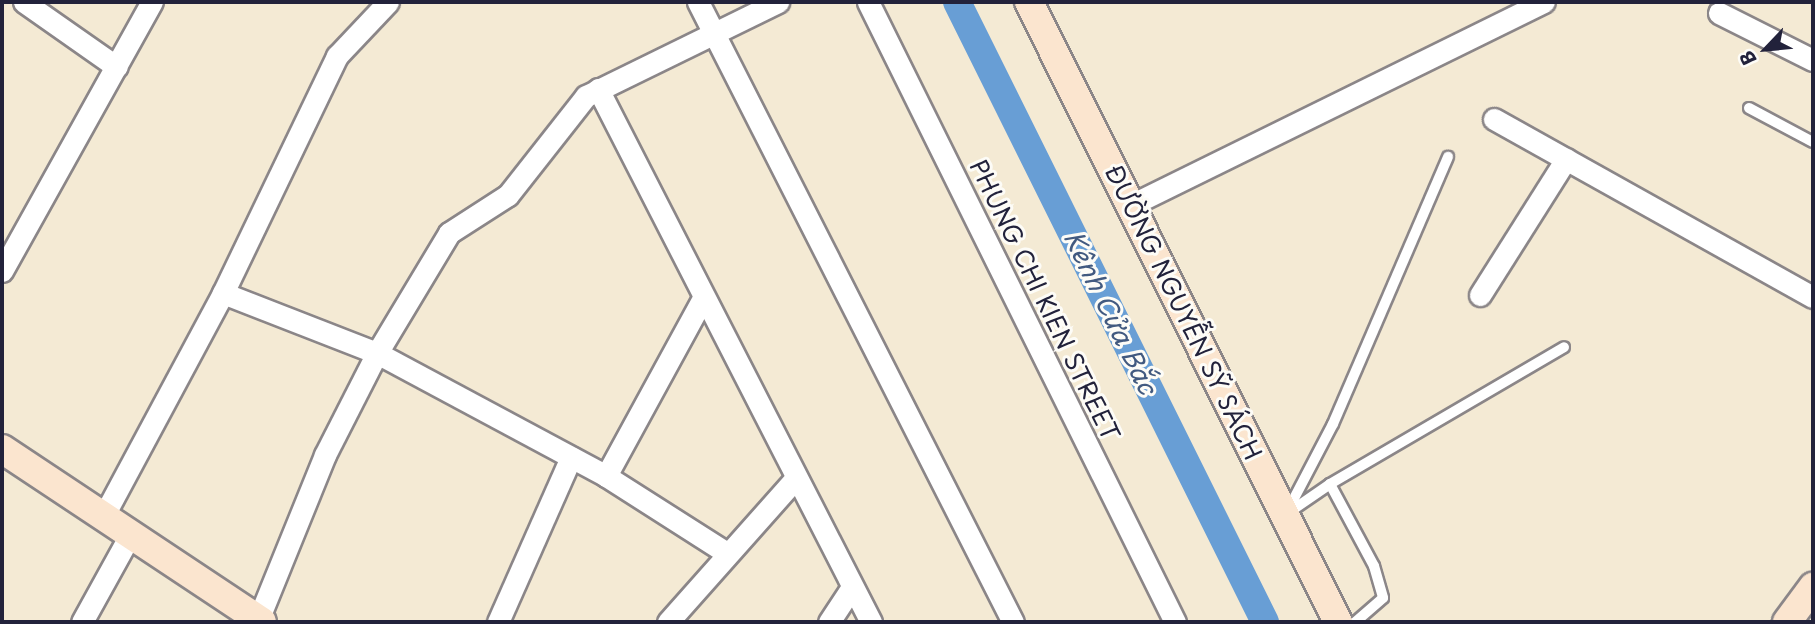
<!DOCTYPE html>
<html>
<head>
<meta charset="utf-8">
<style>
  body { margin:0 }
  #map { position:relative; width:1815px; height:624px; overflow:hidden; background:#f4ead4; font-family:"Playpen Sans",sans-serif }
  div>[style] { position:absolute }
  .canal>* { height:28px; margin:-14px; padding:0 14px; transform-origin:14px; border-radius:14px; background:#689ed5 }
  .roads { filter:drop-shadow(2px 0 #8b8688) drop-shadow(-2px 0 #8b8688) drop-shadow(0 2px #8b8688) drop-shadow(0 -2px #8b8688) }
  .lane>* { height:10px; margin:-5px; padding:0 5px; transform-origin:5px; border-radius:5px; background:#fff }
  .street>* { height:21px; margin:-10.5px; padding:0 10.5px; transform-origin:10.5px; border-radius:10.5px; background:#fff }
  .secondary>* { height:28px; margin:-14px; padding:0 14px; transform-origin:14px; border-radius:14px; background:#fbe5cf }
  span { translate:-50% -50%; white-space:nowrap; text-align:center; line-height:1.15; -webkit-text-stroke:6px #fdfcf7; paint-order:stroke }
  .street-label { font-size:24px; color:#22223b }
  .water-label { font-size:26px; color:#425a80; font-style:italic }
  .frame { position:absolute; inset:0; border:4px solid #22223b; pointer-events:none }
  .north { position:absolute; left:1731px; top:14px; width:70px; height:70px; -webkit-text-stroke:5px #fdfcf7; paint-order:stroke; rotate:244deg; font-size:19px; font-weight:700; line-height:28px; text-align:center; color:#22223b }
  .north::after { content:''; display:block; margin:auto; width:24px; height:32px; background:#22223b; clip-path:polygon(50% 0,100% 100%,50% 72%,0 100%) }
</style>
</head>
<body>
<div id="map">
  <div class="canal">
    <i style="left:957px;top:2px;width:692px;rotate:63.58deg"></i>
  </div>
  <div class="roads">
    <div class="lane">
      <i style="left:1749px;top:108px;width:72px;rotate:28deg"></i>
      <i style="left:1330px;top:484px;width:271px;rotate:-30.3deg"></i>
      <i style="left:1288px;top:510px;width:97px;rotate:-62.4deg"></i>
      <i style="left:1333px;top:424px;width:291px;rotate:-66.7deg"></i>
      <i style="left:1288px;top:513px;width:51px;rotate:-34.6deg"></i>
      <i style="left:1330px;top:484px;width:93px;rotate:61.8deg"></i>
      <i style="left:1374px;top:566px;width:33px;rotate:74deg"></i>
      <i style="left:1383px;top:598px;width:37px;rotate:139deg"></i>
    </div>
    <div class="street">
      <i style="left:24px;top:2px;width:113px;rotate:35deg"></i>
      <i style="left:698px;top:2px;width:695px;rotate:63.07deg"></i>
      <i style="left:868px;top:2px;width:692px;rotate:63.66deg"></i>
      <i style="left:1719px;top:13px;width:105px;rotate:26.6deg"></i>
      <i style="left:598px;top:89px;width:599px;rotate:62.88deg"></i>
      <i style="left:1494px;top:119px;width:365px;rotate:29.2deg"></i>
      <i style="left:1131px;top:205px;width:460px;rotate:-26.2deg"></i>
      <i style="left:2px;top:271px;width:308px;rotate:-60.9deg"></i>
      <i style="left:223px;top:293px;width:165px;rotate:21.3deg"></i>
      <i style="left:377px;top:353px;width:260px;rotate:28.2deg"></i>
      <i style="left:606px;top:476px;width:143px;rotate:32.5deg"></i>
      <i style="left:1480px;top:295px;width:161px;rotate:-57.7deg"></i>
      <i style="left:606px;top:476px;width:200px;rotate:-61.4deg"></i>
      <i style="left:103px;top:517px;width:254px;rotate:-61.8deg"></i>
      <i style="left:223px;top:293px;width:263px;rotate:-64.3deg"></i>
      <i style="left:337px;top:56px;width:74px;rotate:-46.6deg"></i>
      <i style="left:258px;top:620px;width:178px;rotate:-67.9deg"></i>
      <i style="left:325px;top:455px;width:114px;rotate:-63deg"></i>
      <i style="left:377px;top:353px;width:140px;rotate:-59deg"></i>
      <i style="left:449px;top:233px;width:70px;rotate:-32.8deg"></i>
      <i style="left:508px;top:195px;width:126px;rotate:-51.8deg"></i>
      <i style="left:586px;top:96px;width:214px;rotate:-26.1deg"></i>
      <i style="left:82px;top:622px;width:97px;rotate:-61.1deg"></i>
      <i style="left:498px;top:622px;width:180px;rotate:-66.1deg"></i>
      <i style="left:668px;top:622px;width:193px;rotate:-48.4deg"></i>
      <i style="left:829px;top:622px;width:42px;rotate:-56.7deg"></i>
    </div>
    <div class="secondary">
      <i style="left:1029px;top:2px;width:693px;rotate:63.51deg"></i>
      <i style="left:2px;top:449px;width:312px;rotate:33.6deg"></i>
      <i style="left:1787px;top:622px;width:44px;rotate:-53.4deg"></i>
    </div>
  </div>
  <div class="street-label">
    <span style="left:1045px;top:300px;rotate:64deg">PHUNG CHI KIEN STREET</span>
    <span style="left:1184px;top:312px;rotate:64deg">ĐƯỜNG NGUYỄN SỸ SÁCH</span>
  </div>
  <div class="water-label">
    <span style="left:1111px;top:312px;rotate:64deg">Kênh Cửa Bắc</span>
  </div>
  <div class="frame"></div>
  <div class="north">B</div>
</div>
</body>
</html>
